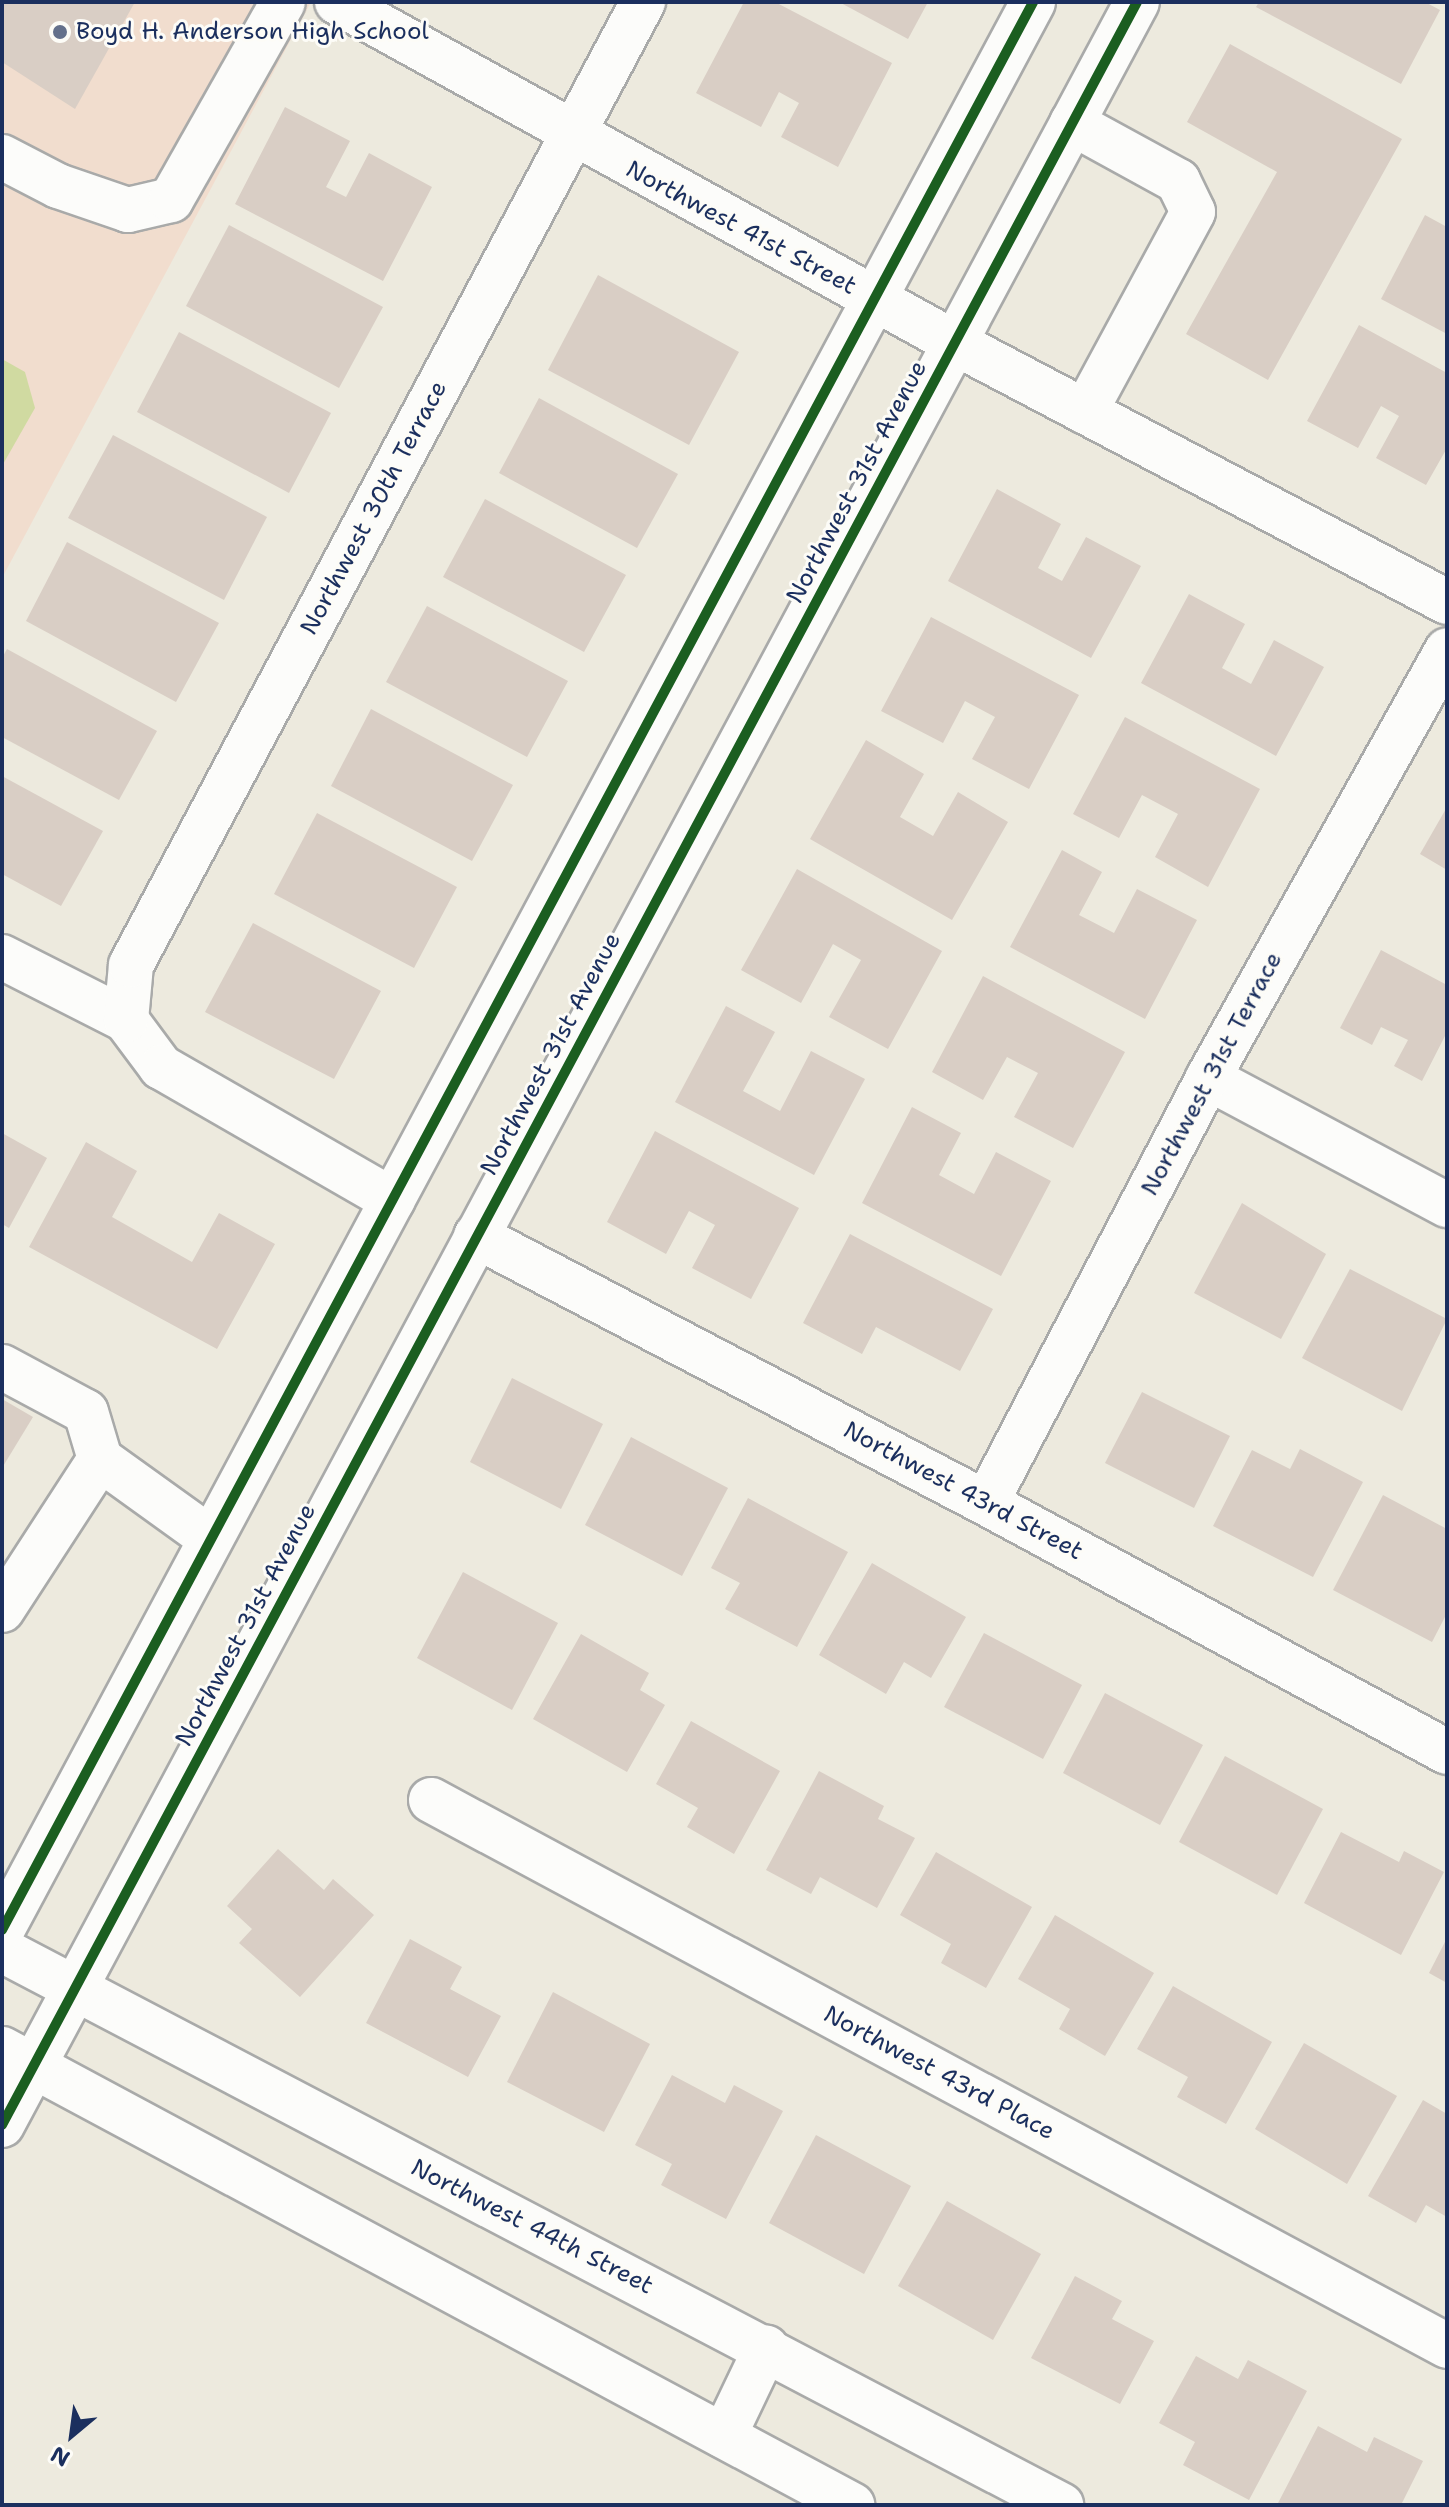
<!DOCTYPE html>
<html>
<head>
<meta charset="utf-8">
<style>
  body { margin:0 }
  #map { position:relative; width:1449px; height:2507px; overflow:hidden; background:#edeade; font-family:"Shantell Sans",sans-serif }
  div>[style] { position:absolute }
  .built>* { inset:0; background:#f1ddce }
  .green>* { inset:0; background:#d0daa1 }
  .building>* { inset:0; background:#d9cec5 }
  .roads { filter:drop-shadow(2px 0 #a9aaa9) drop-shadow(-2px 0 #a9aaa9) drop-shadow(0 2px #a9aaa9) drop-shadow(0 -2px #a9aaa9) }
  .minor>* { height:44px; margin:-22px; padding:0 22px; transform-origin:22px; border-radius:22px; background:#fcfcfa }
  .major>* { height:44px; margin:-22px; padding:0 22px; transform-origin:22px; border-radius:22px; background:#fcfcfa }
  .cycleway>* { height:10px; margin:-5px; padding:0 5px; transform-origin:5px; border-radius:5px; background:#1b5e20 }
  .dots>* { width:22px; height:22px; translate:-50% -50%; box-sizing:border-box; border:4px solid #fdfcf7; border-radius:50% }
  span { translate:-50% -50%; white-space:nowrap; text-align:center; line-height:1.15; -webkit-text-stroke:6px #fdfcf7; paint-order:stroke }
  .poi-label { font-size:24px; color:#1b2f5e }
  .left { translate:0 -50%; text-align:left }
  .street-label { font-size:24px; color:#1b2f5e }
  .frame { position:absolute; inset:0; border:4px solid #1b2f5e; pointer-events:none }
  .north { position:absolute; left:32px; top:2395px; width:80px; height:80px; -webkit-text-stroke:6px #fdfcf7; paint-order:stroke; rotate:209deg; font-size:22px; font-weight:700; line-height:32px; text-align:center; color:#1b2f5e }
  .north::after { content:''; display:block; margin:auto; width:28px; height:36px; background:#1b2f5e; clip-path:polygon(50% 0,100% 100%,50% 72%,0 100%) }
</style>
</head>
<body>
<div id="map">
  <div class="built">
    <i style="clip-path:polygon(2px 2px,311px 2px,2px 578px)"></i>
  </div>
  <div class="green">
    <i style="clip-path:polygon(2px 359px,25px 372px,35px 408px,2px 466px)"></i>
  </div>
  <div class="building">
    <i style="clip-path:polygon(2px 2px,135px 2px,75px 109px,2px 62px)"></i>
    <i style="clip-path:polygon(744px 2px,775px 2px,892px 63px,838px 167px,781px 137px,799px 103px,779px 92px,761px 127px,696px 93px)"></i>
    <i style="clip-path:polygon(839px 2px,928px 2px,908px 39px)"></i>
    <i style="clip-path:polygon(1259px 2px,1425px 2px,1440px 10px,1401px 84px,1256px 7px)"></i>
    <i style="clip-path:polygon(1230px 44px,1402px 139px,1268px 380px,1186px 334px,1277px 172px,1187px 122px)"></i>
    <i style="clip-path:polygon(285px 107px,350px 141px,326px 187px,346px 197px,369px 153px,432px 187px,383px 281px,235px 204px)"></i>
    <i style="clip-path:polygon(1425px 215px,1447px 227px,1447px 334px,1381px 299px)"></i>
    <i style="clip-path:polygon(229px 225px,383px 307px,339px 388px,186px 306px)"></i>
    <i style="clip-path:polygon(598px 275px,739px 352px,689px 445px,548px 370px)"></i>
    <i style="clip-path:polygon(1359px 325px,1447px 373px,1447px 448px,1426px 485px,1376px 458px,1399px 416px,1381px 406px,1358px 448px,1307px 421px)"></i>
    <i style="clip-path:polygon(179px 332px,331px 413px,289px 493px,137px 412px)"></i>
    <i style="clip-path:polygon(539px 398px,678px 474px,637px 548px,499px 473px)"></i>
    <i style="clip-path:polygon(113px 435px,267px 517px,224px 600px,68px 518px)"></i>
    <i style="clip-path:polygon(997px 489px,1061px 524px,1038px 568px,1062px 581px,1086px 537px,1141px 566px,1091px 658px,948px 581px)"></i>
    <i style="clip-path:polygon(485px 499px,626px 575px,584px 652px,443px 577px)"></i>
    <i style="clip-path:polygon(67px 542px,219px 623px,176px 702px,26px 621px)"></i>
    <i style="clip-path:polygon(1189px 594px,1245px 624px,1222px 668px,1251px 684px,1274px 640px,1324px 667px,1276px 756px,1141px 683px)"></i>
    <i style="clip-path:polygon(427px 606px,568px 681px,527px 757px,386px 682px)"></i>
    <i style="clip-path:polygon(931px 617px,1079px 695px,1029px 789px,972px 759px,995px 717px,965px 701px,943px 743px,881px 711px)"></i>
    <i style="clip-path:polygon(7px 649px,157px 731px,119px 800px,2px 737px,2px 658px)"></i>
    <i style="clip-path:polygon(371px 709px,513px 785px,472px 861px,331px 786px)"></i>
    <i style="clip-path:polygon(1125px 717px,1260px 789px,1208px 887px,1155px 857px,1178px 814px,1142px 795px,1119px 838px,1073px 814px)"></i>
    <i style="clip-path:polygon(866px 740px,924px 774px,900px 817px,933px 836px,958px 792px,1008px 822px,952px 920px,810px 839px)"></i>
    <i style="clip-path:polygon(2px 776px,103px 831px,61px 906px,2px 874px)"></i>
    <i style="clip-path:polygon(1447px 807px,1447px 870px,1420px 854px)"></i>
    <i style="clip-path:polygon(317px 813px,457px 887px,414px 968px,274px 894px)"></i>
    <i style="clip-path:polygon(1062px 850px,1102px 872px,1079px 915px,1114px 933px,1137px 889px,1197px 920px,1145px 1019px,1010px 947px)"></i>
    <i style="clip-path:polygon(797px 869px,942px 951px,888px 1049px,829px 1017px,861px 960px,833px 944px,801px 1003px,741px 970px)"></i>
    <i style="clip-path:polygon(253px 923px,381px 991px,334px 1079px,205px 1012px)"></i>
    <i style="clip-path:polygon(1381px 950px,1447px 985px,1447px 1032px,1422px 1081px,1394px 1066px,1408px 1040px,1381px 1027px,1372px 1045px,1340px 1028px)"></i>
    <i style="clip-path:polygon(983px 976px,1125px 1052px,1073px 1148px,1014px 1117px,1038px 1073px,1007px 1057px,983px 1100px,932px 1072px)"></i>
    <i style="clip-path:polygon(726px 1006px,775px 1032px,743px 1091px,780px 1111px,811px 1051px,865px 1079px,814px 1175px,675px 1102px)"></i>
    <i style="clip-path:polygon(912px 1107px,961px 1133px,939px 1175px,974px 1194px,996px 1152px,1051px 1181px,1001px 1276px,862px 1203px)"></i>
    <i style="clip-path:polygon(655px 1131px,799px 1208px,751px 1299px,692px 1268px,715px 1225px,689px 1211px,666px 1254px,607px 1222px)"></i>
    <i style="clip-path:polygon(2px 1133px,47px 1158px,9px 1228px,2px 1224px)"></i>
    <i style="clip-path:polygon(86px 1142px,137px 1171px,112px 1217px,192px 1262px,219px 1213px,275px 1244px,217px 1349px,29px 1247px)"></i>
    <i style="clip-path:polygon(1242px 1203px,1326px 1254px,1281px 1339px,1194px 1293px)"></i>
    <i style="clip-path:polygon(850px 1234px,993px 1309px,960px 1371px,876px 1327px,862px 1354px,803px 1323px)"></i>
    <i style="clip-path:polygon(1350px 1269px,1447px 1319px,1402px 1411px,1302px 1358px)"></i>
    <i style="clip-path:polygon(512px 1378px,603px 1424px,561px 1509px,470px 1462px)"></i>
    <i style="clip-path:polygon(1142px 1392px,1230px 1436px,1194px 1508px,1105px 1463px)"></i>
    <i style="clip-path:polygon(2px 1399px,33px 1417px,2px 1468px)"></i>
    <i style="clip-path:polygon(631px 1437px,728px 1488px,682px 1576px,585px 1525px)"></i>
    <i style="clip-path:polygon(1300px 1449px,1363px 1482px,1313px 1577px,1213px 1526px,1252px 1450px,1290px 1469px)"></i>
    <i style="clip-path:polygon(1383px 1495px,1447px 1529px,1447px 1613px,1432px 1642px,1333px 1590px)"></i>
    <i style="clip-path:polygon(748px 1498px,848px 1552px,797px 1647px,725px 1609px,740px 1583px,711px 1568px)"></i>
    <i style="clip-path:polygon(872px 1563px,966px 1617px,931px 1678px,904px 1662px,886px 1694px,819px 1655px)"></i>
    <i style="clip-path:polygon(463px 1572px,558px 1623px,512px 1710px,417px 1658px)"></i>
    <i style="clip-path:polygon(984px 1633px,1082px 1685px,1043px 1759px,944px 1707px)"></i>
    <i style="clip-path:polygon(581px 1634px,649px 1673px,640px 1690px,665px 1705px,627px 1772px,533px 1719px)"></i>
    <i style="clip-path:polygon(1105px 1693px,1203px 1745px,1160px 1825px,1063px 1773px)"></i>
    <i style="clip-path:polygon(691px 1721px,780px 1771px,734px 1854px,687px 1827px,698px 1808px,656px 1784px)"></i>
    <i style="clip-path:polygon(1225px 1756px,1323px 1809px,1277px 1895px,1179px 1842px)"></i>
    <i style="clip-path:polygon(819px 1771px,884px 1806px,878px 1819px,915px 1838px,877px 1908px,820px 1877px,811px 1894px,766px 1870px)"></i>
    <i style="clip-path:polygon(1341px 1832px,1399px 1862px,1404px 1851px,1444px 1872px,1401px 1955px,1304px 1903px)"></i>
    <i style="clip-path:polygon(278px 1849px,324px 1890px,333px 1879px,374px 1915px,300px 1997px,239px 1943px,252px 1929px,227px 1906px)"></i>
    <i style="clip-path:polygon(936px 1852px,1032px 1907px,986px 1988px,941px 1963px,951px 1944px,900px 1915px)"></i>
    <i style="clip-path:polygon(1055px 1915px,1154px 1973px,1105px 2056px,1059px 2029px,1070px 2009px,1018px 1979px)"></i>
    <i style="clip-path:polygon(1447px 1938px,1447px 1983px,1429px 1973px)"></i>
    <i style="clip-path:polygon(410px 1939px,462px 1967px,450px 1989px,501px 2016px,468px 2077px,366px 2023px)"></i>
    <i style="clip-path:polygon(1173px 1986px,1272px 2042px,1226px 2124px,1177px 2097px,1188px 2077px,1137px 2049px)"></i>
    <i style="clip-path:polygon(553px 1992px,650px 2044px,604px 2132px,507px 2082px)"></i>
    <i style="clip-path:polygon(1304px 2043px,1397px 2096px,1347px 2184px,1255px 2129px)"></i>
    <i style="clip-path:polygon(672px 2075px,725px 2103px,734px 2085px,783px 2111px,726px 2219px,661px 2185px,672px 2164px,635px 2145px)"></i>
    <i style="clip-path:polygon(1423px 2100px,1447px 2114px,1447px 2217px,1426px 2205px,1416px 2223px,1368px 2196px)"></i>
    <i style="clip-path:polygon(816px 2135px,911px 2186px,864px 2274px,769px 2223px)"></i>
    <i style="clip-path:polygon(947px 2201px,1041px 2254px,993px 2340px,898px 2286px)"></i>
    <i style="clip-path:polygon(1075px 2276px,1122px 2301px,1112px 2319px,1154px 2341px,1120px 2404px,1031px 2358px)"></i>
    <i style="clip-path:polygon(1196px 2356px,1238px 2379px,1248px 2360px,1307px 2391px,1249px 2500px,1183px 2465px,1195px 2442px,1159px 2423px)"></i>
    <i style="clip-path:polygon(1318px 2426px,1367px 2452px,1374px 2437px,1423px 2461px,1401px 2505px,1277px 2505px)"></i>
  </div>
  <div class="roads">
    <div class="minor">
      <i style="left:337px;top:2px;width:706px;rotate:28.89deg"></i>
      <i style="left:955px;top:343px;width:556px;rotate:27.76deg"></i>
      <i style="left:1072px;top:123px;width:121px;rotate:28.7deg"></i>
      <i style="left:1178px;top:181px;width:34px;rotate:64deg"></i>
      <i style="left:1193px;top:212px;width:227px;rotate:118.4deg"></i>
      <i style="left:2px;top:157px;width:63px;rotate:27.4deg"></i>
      <i style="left:58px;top:186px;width:74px;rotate:18.9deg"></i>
      <i style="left:128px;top:210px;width:44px;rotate:-13.1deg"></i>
      <i style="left:171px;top:200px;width:227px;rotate:-60.5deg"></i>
      <i style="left:2px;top:957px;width:139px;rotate:26.9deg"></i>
      <i style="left:126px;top:1020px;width:59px;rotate:53.3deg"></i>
      <i style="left:161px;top:1067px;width:267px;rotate:29.9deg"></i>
      <i style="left:126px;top:1020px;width:55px;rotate:-84.8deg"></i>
      <i style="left:131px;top:965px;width:1091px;rotate:-62deg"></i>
      <i style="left:1208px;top:1078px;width:271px;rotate:28deg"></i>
      <i style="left:476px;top:1236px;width:576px;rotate:27.63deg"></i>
      <i style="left:986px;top:1503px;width:524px;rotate:28.37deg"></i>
      <i style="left:2px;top:1367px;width:95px;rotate:28.2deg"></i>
      <i style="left:86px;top:1412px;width:49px;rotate:73.4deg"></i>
      <i style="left:986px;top:1503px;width:479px;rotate:-62.4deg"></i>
      <i style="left:1208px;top:1078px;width:490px;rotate:-60.8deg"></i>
      <i style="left:2px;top:1610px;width:180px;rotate:-57deg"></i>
      <i style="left:100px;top:1459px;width:135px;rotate:35.7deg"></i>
      <i style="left:431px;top:1800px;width:1153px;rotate:28.25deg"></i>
      <i style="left:2px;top:1950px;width:1196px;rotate:27.66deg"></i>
      <i style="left:2px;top:2049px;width:965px;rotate:28.21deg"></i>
      <i style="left:724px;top:2436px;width:98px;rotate:-64.5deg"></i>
    </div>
    <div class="major">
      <i style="left:2px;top:1930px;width:2186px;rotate:-61.86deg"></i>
      <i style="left:2px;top:2125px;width:2407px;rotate:-61.87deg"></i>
    </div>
  </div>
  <div class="cycleway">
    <i style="left:2px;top:1930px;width:2186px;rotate:-61.86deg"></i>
    <i style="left:2px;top:2125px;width:2407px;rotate:-61.87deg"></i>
  </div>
  <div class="dots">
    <i style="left:60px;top:32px;background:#64708b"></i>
  </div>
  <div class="poi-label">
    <span class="left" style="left:76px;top:32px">Boyd H. Anderson High School</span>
  </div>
  <div class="street-label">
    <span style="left:741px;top:228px;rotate:28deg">Northwest 41st Street</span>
    <span style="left:857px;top:482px;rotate:-62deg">Northwest 31st Avenue</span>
    <span style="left:374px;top:508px;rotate:-62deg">Northwest 30th Terrace</span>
    <span style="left:551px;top:1054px;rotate:-62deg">Northwest 31st Avenue</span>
    <span style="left:1212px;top:1074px;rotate:-62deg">Northwest 31st Terrace</span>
    <span style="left:963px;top:1491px;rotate:28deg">Northwest 43rd Street</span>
    <span style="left:246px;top:1625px;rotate:-62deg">Northwest 31st Avenue</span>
    <span style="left:939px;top:2073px;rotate:28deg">Northwest 43rd Place</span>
    <span style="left:532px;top:2227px;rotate:27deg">Northwest 44th Street</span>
  </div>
  <div class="frame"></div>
  <div class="north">N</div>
</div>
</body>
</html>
